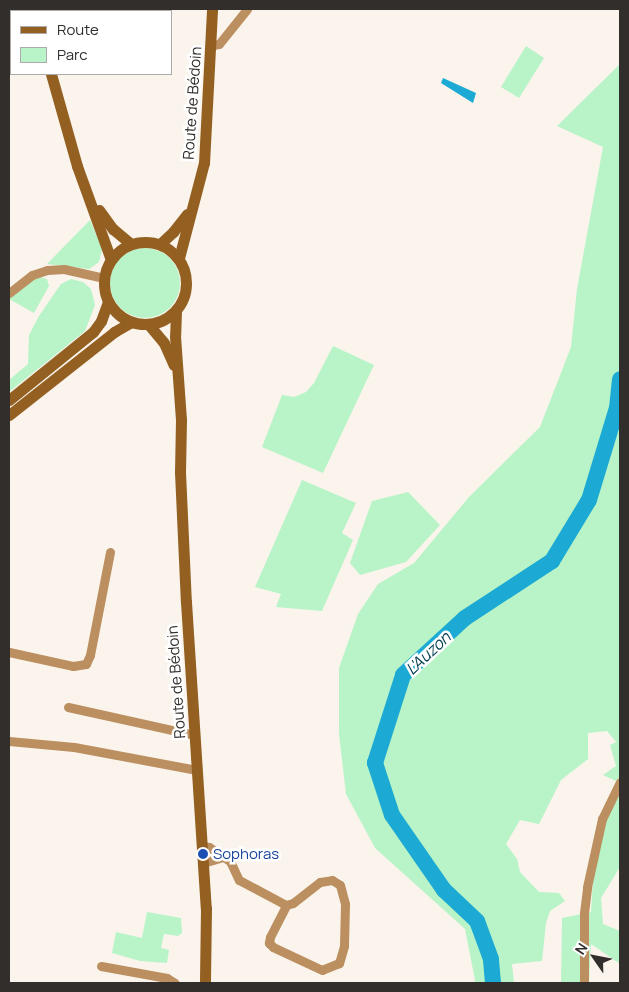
<!DOCTYPE html>
<html>
<head>
<meta charset="utf-8">
<style>
  body { margin:0 }
  #map { position:relative; width:629px; height:992px; overflow:hidden; background:#faf4ec; font-family:Manrope,sans-serif }
  div>[style] { position:absolute }
  .green>* { inset:0; background:#b8f4c7 }
  .round { border-radius:50% }
  .water>* { inset:0; background:#1caad4 }
  .river>* { height:16px; margin:-8px; padding:0 8px; transform-origin:8px; border-radius:8px; background:#1caad4 }
  .street>* { height:9px; margin:-4.5px; padding:0 4.5px; transform-origin:4.5px; border-radius:4.5px; background:#bb8f5f }
  .secondary>* { height:11px; margin:-5.5px; padding:0 5.5px; transform-origin:5.5px; border-radius:5.5px; background:#936022 }
  .secondary>.ring { margin:-5.5px; padding:0; box-sizing:content-box; background:none; border:11px solid #936022; border-radius:50% }
  .dots>* { width:14px; height:14px; translate:-50% -50%; box-sizing:border-box; border:2px solid #fff; border-radius:50% }
  span { translate:-50% -50%; white-space:nowrap; text-align:center; line-height:1.15; -webkit-text-stroke:5px #fff; paint-order:stroke }
  .street-label { font-size:15px; color:#312e2b }
  .transit-label { font-size:15px; color:#164399 }
  .left { translate:0 -50%; text-align:left }
  .water-label { font-size:16px; color:#094253; font-style:italic }
  .frame { position:absolute; inset:0; border:10px solid #312e2b; pointer-events:none }
  .legend { position:absolute; left:10px; top:10px; width:162px; height:65px; box-sizing:border-box; background:#fff; border:1px solid #adabaa; margin:0; padding:6px 9px; list-style:none; font-size:15px; color:#312e2b }
  .legend li { display:flex; align-items:center; gap:10px; height:25px }
  .legend b { width:25px; border:1px solid #adabaa }
  .north { position:absolute; left:569px; top:932px; width:50px; height:50px; -webkit-text-stroke:4px #fff; paint-order:stroke; rotate:303deg; font-size:14px; font-weight:700; line-height:20px; text-align:center; color:#312e2b }
  .north::after { content:''; display:block; margin:auto; width:18px; height:22px; background:#312e2b; clip-path:polygon(50% 0,100% 100%,50% 72%,0 100%) }
</style>
</head>
<body>
<div id="map">
  <div class="green">
    <i style="clip-path:polygon(526px 46px,544px 58px,519px 98px,501px 87px)"></i>
    <i style="clip-path:polygon(620px 64px,620px 776px,616px 781px,603px 775px,616px 766px,610px 745px,616px 742px,607px 731px,588px 733px,588px 759px,561px 780px,539px 824px,520px 820px,506px 844px,517px 859px,520px 872px,539px 892px,559px 893px,565px 901px,550px 911px,546px 923px,542px 961px,512px 964px,514px 983px,474px 983px,475px 980px,465px 929px,375px 848px,346px 794px,339px 734px,339px 668px,358px 614px,378px 584px,414px 563px,469px 497px,540px 427px,571px 347px,577px 289px,603px 147px,557px 126px)"></i>
    <i style="clip-path:polygon(90px 220px,102px 249px,99px 262px,89px 269px,47px 264px)"></i>
    <i class="round" style="left:110px;top:248px;width:70px;height:70px"></i>
    <i style="clip-path:polygon(37px 276px,47px 279px,49px 286px,34px 313px,9px 299px)"></i>
    <i style="clip-path:polygon(71px 279px,83px 282px,91px 289px,95px 305px,85px 331px,9px 392px,9px 380px,28px 364px,29px 335px,39px 316px,61px 284px)"></i>
    <i style="clip-path:polygon(333px 346px,374px 365px,323px 473px,262px 447px,282px 395px,294px 397px,306px 392px,314px 383px)"></i>
    <i style="clip-path:polygon(302px 480px,356px 503px,342px 533px,353px 540px,322px 611px,276px 607px,281px 594px,255px 587px)"></i>
    <i style="clip-path:polygon(408px 492px,440px 525px,406px 562px,360px 575px,350px 563px,372px 501px)"></i>
    <i style="clip-path:polygon(620px 794px,620px 867px,601px 898px,603px 924px,620px 931px,620px 964px,591px 944px,589px 983px,561px 983px,562px 918px,591px 912px,594px 864px,609px 805px)"></i>
    <i style="clip-path:polygon(147px 912px,181px 918px,182px 933px,178px 936px,164px 934px,161px 948px,169px 950px,167px 963px,140px 961px,112px 953px,116px 932px,142px 938px)"></i>
  </div>
  <div class="water">
    <i style="clip-path:polygon(443px 78px,476px 93px,473px 103px,441px 83px)"></i>
  </div>
  <div class="river">
    <i style="left:493px;top:983px;width:24px;rotate:-95deg"></i>
    <i style="left:491px;top:959px;width:40px;rotate:-110.2deg"></i>
    <i style="left:477px;top:921px;width:45px;rotate:-136.8deg"></i>
    <i style="left:444px;top:890px;width:91px;rotate:-124.7deg"></i>
    <i style="left:392px;top:815px;width:55px;rotate:-108.1deg"></i>
    <i style="left:375px;top:763px;width:92px;rotate:-72.3deg"></i>
    <i style="left:403px;top:675px;width:84px;rotate:-42.6deg"></i>
    <i style="left:465px;top:618px;width:104px;rotate:-33.2deg"></i>
    <i style="left:552px;top:561px;width:71px;rotate:-58.8deg"></i>
    <i style="left:589px;top:500px;width:96px;rotate:-73.1deg"></i>
    <i style="left:617px;top:408px;width:29px;rotate:-84deg"></i>
  </div>
  <div class="street">
    <i style="left:210px;top:46px;width:9px;rotate:-13deg"></i>
    <i style="left:219px;top:44px;width:45px;rotate:-51.3deg"></i>
    <i style="left:9px;top:293px;width:29px;rotate:-38deg"></i>
    <i style="left:32px;top:275px;width:16px;rotate:-18deg"></i>
    <i style="left:47px;top:270px;width:17px;rotate:-3deg"></i>
    <i style="left:64px;top:269px;width:41px;rotate:12.7deg"></i>
    <i style="left:9px;top:652px;width:66px;rotate:12.3deg"></i>
    <i style="left:73px;top:666px;width:13px;rotate:-9deg"></i>
    <i style="left:86px;top:664px;width:10px;rotate:-66deg"></i>
    <i style="left:90px;top:655px;width:105px;rotate:-79deg"></i>
    <i style="left:68px;top:707px;width:129px;rotate:12.5deg"></i>
    <i style="left:9px;top:741px;width:65px;rotate:5.3deg"></i>
    <i style="left:74px;top:747px;width:125px;rotate:10.6deg"></i>
    <i style="left:202px;top:846px;width:7px;rotate:8deg"></i>
    <i style="left:209px;top:847px;width:25px;rotate:34deg"></i>
    <i style="left:230px;top:861px;width:21px;rotate:65deg"></i>
    <i style="left:239px;top:880px;width:53px;rotate:28deg"></i>
    <i style="left:203px;top:863px;width:21px;rotate:-17deg"></i>
    <i style="left:332px;top:880px;width:9px;rotate:32deg"></i>
    <i style="left:340px;top:885px;width:20px;rotate:75deg"></i>
    <i style="left:345px;top:904px;width:42px;rotate:91.4deg"></i>
    <i style="left:344px;top:946px;width:18px;rotate:106deg"></i>
    <i style="left:339px;top:963px;width:18px;rotate:158deg"></i>
    <i style="left:322px;top:970px;width:54px;rotate:-154.9deg"></i>
    <i style="left:273px;top:947px;width:6px;rotate:-135deg"></i>
    <i style="left:269px;top:943px;width:6px;rotate:-81deg"></i>
    <i style="left:270px;top:937px;width:36px;rotate:-63deg"></i>
    <i style="left:286px;top:905px;width:7px;rotate:-16deg"></i>
    <i style="left:293px;top:903px;width:34px;rotate:-38deg"></i>
    <i style="left:320px;top:882px;width:12px;rotate:-9deg"></i>
    <i style="left:101px;top:966px;width:67px;rotate:10.3deg"></i>
    <i style="left:167px;top:978px;width:9px;rotate:32deg"></i>
    <i style="left:584px;top:983px;width:70px;rotate:-90deg"></i>
    <i style="left:584px;top:913px;width:26px;rotate:-83deg"></i>
    <i style="left:587px;top:887px;width:70px;rotate:-77.6deg"></i>
    <i style="left:602px;top:819px;width:41px;rotate:-64.1deg"></i>
  </div>
  <div class="secondary">
    <i style="left:34px;top:9px;width:2px;rotate:63deg"></i>
    <i style="left:51px;top:74px;width:96px;rotate:74.2deg"></i>
    <i style="left:77px;top:166px;width:100px;rotate:70.1deg"></i>
    <i style="left:99px;top:210px;width:24px;rotate:54deg"></i>
    <i style="left:113px;top:229px;width:23px;rotate:40deg"></i>
    <i class="ring" style="left:104px;top:242px;width:71px;height:71px"></i>
    <i style="left:160px;top:244px;width:18px;rotate:-43deg"></i>
    <i style="left:173px;top:232px;width:23px;rotate:-52deg"></i>
    <i style="left:179px;top:258px;width:98px;rotate:-75.3deg"></i>
    <i style="left:204px;top:163px;width:154px;rotate:-87deg"></i>
    <i style="left:176px;top:311px;width:25px;rotate:92deg"></i>
    <i style="left:175px;top:336px;width:84px;rotate:85.9deg"></i>
    <i style="left:181px;top:420px;width:52px;rotate:91.1deg"></i>
    <i style="left:180px;top:472px;width:130px;rotate:87.4deg"></i>
    <i style="left:186px;top:602px;width:307px;rotate:86.3deg"></i>
    <i style="left:206px;top:908px;width:75px;rotate:90.8deg"></i>
    <i style="left:149px;top:325px;width:23px;rotate:50deg"></i>
    <i style="left:164px;top:343px;width:24px;rotate:66deg"></i>
    <i style="left:9px;top:400px;width:108px;rotate:-39deg"></i>
    <i style="left:93px;top:332px;width:14px;rotate:-54deg"></i>
    <i style="left:101px;top:321px;width:20px;rotate:-70deg"></i>
    <i style="left:9px;top:415px;width:134px;rotate:-38.3deg"></i>
    <i style="left:114px;top:332px;width:20px;rotate:-30deg"></i>
  </div>
  <div class="dots">
    <i style="left:203px;top:854px;background:#1a4fb4"></i>
  </div>
  <div class="street-label">
    <span style="left:192px;top:103px;rotate:-86deg">Route de Bédoin</span>
    <span style="left:176px;top:682px;rotate:-94deg">Route de Bédoin</span>
  </div>
  <div class="transit-label">
    <span class="left" style="left:213px;top:854px">Sophoras</span>
  </div>
  <div class="water-label">
    <span style="left:428px;top:653px;rotate:-43deg">L'Auzon</span>
  </div>
  <div class="frame"></div>
  <ul class="legend">
  <li><b style="height:6px;background:#936022"></b>Route</li>
  <li><b style="height:14px;background:#b8f4c7"></b>Parc</li>
  </ul>
  <div class="north">N</div>
</div>
</body>
</html>
